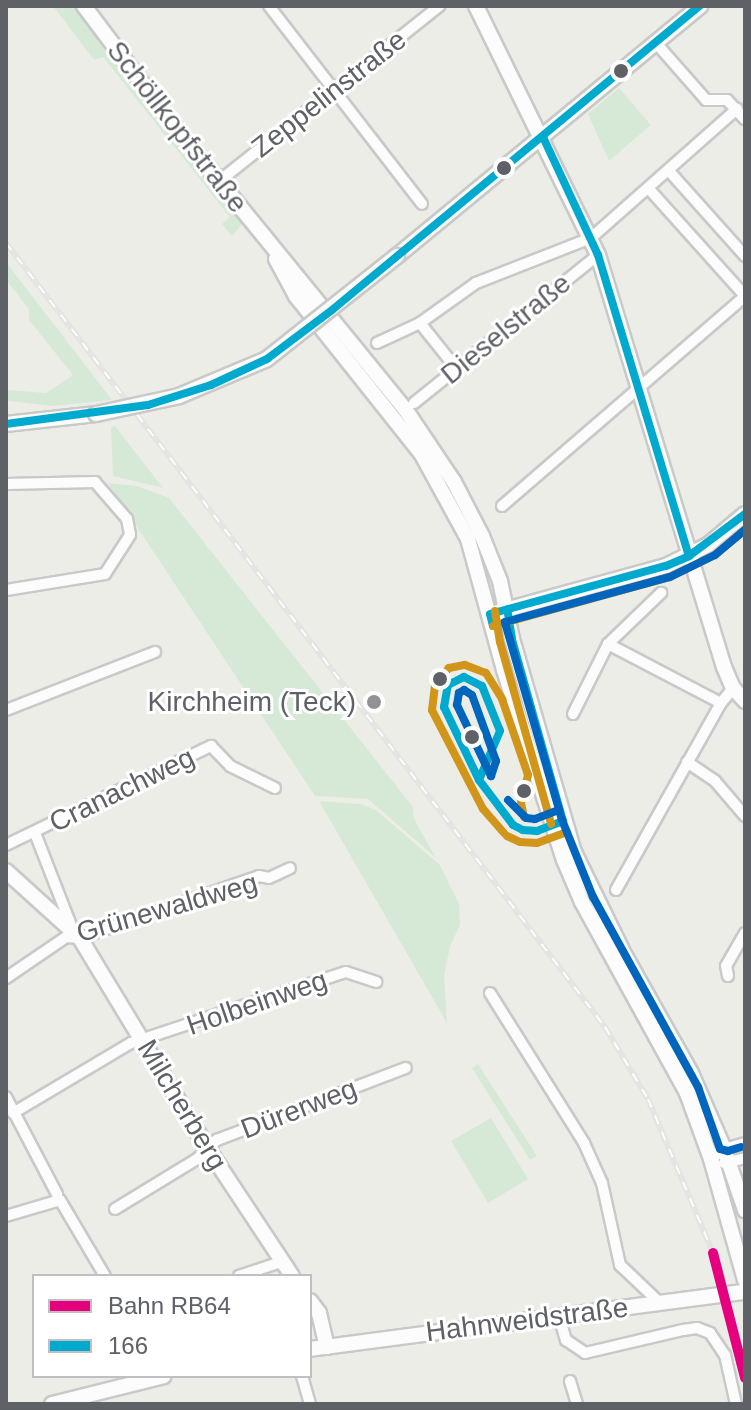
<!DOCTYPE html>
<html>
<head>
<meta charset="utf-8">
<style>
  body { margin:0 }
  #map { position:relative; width:751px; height:1410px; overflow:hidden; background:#edede8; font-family:Helvetica,sans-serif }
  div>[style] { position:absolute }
  .green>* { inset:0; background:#d6e9d6 }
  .roads { filter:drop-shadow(2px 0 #c9c9c9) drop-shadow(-2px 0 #c9c9c9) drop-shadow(0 2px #c9c9c9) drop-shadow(0 -2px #c9c9c9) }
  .street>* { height:10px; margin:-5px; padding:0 5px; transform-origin:5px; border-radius:5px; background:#fcfcfc }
  .secondary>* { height:14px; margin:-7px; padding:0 7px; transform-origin:7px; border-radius:7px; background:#fcfcfc }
  .rail>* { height:6px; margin-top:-3px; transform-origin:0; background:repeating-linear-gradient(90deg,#fff 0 9px,#e4e4e3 0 18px); box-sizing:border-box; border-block:2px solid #e4e4e3 }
  .bridges { filter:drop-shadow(2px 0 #c9c9c9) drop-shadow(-2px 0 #c9c9c9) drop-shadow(0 2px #c9c9c9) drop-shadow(0 -2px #c9c9c9) }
  .secondary-bridge>* { height:14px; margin:-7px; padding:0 7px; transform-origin:7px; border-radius:7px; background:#fcfcfc }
  .bus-1>* { height:8px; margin:-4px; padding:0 4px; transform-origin:4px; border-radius:4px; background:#00a9ce }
  .bus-2>* { height:8px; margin:-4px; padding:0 4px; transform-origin:4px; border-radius:4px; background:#d1951a }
  .bus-3>* { height:8px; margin:-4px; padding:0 4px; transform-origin:4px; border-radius:4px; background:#0065bd }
  .rail-1>* { height:10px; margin:-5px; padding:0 5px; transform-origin:5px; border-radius:5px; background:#e5007d }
  .dots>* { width:22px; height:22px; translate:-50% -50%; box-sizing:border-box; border:4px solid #fff; border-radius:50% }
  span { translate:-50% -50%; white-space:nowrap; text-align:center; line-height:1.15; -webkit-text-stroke:6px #fff; paint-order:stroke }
  .street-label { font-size:28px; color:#5e6166 }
  .poi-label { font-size:28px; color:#5e6166 }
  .right { translate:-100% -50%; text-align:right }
  .frame { position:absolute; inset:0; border:8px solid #5e6166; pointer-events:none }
  .legend { position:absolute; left:32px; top:1274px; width:280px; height:104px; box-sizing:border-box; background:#fff; border:2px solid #bfc0c2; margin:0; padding:10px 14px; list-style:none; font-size:24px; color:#5e6166 }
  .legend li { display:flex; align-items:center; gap:16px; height:40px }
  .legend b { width:40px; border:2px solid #bfc0c2 }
</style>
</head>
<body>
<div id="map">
  <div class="green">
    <i style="clip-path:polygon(53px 6px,75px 6px,105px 51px,242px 224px,232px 236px,222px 224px,230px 217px,103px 57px,94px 60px)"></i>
    <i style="clip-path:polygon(619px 88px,651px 125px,609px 161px,588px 114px)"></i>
    <i style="clip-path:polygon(6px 262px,112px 400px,52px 406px,8px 401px,8px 390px,46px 393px,73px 375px,29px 320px,29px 309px,6px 280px)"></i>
    <i style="clip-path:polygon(115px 426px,163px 488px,113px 476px,111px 427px)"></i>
    <i style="clip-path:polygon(108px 483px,137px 486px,169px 498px,413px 807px,414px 819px,436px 858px,368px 799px,315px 796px)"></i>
    <i style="clip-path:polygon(319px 801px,360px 804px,376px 810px,440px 865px,459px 904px,460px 925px,450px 946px,444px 976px,447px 1023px)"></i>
    <i style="clip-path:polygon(478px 1064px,537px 1156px,530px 1160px,472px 1068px)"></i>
    <i style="clip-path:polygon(491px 1118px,528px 1179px,488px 1203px,451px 1141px)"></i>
  </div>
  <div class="roads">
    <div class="street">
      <i style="left:269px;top:6px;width:250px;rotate:52.3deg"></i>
      <i style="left:656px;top:43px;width:76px;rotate:48.7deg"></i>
      <i style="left:706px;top:100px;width:21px"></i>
      <i style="left:727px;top:100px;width:26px;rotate:47deg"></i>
      <i style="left:669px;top:171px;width:114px;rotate:48.2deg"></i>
      <i style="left:218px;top:182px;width:283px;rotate:-38.5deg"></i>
      <i style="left:649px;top:189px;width:144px;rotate:48.1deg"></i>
      <i style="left:420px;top:323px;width:58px;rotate:51.3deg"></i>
      <i style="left:377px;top:343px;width:47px;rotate:-24.9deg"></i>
      <i style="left:420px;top:323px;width:69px;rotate:-35.5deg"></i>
      <i style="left:476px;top:283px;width:123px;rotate:-21.4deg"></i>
      <i style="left:591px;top:238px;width:195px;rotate:-41.5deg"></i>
      <i style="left:414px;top:403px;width:236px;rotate:-38.8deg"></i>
      <i style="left:6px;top:484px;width:89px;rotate:-1.3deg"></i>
      <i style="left:95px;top:482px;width:49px;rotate:49.1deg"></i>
      <i style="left:127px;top:519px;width:16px;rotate:79deg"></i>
      <i style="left:130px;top:535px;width:46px;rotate:122.7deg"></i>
      <i style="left:105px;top:574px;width:100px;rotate:170.8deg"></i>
      <i style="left:502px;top:506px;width:320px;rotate:-40.8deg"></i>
      <i style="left:608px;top:644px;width:127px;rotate:27.6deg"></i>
      <i style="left:6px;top:710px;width:160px;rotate:-21.3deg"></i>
      <i style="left:573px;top:714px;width:78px;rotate:-63.4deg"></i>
      <i style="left:608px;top:644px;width:74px;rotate:-43.9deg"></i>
      <i style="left:687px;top:762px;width:34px;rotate:34deg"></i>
      <i style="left:715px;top:781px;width:46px;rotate:49.4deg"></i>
      <i style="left:35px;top:833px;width:102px;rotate:68.7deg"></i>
      <i style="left:6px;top:845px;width:228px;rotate:-25.8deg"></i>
      <i style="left:211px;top:746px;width:28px;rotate:46deg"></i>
      <i style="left:230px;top:766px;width:50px;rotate:26.1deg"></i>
      <i style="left:616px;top:890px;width:214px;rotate:-60.7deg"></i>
      <i style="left:721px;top:703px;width:19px;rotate:-51deg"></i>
      <i style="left:728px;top:976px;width:10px;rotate:-101deg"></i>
      <i style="left:726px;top:966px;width:38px;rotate:-60deg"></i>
      <i style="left:6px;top:978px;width:73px;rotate:-34.3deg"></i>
      <i style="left:66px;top:937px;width:14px;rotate:4deg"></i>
      <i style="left:80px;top:938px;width:189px;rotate:-19.1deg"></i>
      <i style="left:259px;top:876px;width:10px;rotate:11deg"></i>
      <i style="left:269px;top:878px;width:23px;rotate:-25deg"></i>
      <i style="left:490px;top:993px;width:177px;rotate:57.9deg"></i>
      <i style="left:584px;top:1143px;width:44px;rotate:65.8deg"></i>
      <i style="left:602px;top:1183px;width:84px;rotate:77.6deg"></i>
      <i style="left:620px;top:1265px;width:55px;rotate:43.5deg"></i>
      <i style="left:6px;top:1097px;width:110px;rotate:62.3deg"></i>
      <i style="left:13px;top:1113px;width:137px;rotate:-30.7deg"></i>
      <i style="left:131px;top:1043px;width:226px;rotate:-18.3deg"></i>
      <i style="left:346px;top:972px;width:32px;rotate:18deg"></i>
      <i style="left:711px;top:1159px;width:16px;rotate:-38deg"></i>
      <i style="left:724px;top:1149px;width:22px;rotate:-16deg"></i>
      <i style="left:724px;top:1163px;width:22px;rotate:-13deg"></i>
      <i style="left:115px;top:1209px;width:96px;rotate:-31.4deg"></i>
      <i style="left:197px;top:1159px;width:28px;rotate:-44deg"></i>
      <i style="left:217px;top:1140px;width:202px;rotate:-20.9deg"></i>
      <i style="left:6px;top:1216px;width:56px;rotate:-16.5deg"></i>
      <i style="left:60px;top:1200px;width:88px;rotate:59.4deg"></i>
      <i style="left:239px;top:1276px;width:44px;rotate:-18.4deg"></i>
      <i style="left:559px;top:1316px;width:25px;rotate:74deg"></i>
      <i style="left:566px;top:1340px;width:23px;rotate:34deg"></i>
      <i style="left:585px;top:1353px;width:101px;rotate:-13.2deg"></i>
      <i style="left:683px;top:1330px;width:14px;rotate:-8deg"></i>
      <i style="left:697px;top:1328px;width:14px;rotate:21deg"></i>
      <i style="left:710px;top:1333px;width:27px;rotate:56deg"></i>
      <i style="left:725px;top:1355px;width:50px;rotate:77.3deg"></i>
      <i style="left:302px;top:1376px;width:29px;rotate:74deg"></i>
      <i style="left:570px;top:1381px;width:24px;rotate:73deg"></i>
    </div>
    <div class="secondary">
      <i style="left:84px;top:6px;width:151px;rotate:53.1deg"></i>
      <i style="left:175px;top:127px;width:364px;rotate:50.8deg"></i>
      <i style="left:405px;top:409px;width:88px;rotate:56.1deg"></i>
      <i style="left:454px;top:482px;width:61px;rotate:62.6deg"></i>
      <i style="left:482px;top:536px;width:48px;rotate:68.2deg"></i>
      <i style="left:500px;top:581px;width:59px;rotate:78.3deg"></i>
      <i style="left:512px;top:639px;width:222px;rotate:73.8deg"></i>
      <i style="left:574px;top:852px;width:116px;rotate:63.9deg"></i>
      <i style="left:625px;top:956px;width:134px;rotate:60.6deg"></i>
      <i style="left:691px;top:1073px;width:83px;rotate:66.5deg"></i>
      <i style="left:724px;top:1149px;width:65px;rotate:71deg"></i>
      <i style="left:476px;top:6px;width:277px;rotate:63.9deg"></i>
      <i style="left:598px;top:255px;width:431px;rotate:73deg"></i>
      <i style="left:724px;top:667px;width:23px;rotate:67deg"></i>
      <i style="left:733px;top:688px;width:18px;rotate:47deg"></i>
      <i style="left:397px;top:256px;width:393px;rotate:-39.5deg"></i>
      <i style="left:276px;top:259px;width:42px;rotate:61.6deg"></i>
      <i style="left:296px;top:296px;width:201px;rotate:51.5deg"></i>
      <i style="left:421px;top:453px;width:98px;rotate:61.3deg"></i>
      <i style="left:468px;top:539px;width:136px;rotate:74.6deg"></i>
      <i style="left:504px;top:670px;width:199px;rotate:72.5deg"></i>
      <i style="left:564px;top:860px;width:46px;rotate:66.8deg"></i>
      <i style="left:582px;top:902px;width:218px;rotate:61.2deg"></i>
      <i style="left:687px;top:1093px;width:70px;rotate:70deg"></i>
      <i style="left:711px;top:1159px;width:126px;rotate:74.3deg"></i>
      <i style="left:6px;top:424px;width:91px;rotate:-6.3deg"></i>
      <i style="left:498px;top:612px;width:174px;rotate:-15.3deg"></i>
      <i style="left:666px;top:566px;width:47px;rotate:-26.6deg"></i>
      <i style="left:708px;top:545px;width:48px;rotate:-40deg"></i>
      <i style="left:6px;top:871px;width:100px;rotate:42.2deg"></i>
      <i style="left:80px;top:938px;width:247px;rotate:58.8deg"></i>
      <i style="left:208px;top:1149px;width:152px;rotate:56.5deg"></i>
      <i style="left:310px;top:1301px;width:15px;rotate:53deg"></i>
      <i style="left:319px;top:1313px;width:35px;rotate:77deg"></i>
      <i style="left:310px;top:1349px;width:439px;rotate:-7.5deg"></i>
      <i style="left:52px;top:1404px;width:115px;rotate:-14deg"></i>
    </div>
  </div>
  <div class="rail">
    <i style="left:6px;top:243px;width:987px;rotate:52.62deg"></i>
    <i style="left:605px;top:1027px;width:84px;rotate:59.2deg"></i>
    <i style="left:648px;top:1099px;width:167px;rotate:67.1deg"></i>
  </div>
  <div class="bridges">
    <div class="secondary-bridge">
      <i style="left:96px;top:414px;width:85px;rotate:-12.2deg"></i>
      <i style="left:179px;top:396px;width:95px;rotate:-22.8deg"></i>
      <i style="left:267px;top:359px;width:166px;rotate:-38.4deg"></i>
    </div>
  </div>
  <div class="bus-1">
    <i style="left:543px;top:137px;width:130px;rotate:65deg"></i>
    <i style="left:598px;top:255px;width:314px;rotate:73.2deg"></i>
    <i style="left:6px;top:424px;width:143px;rotate:-7.6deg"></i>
    <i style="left:148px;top:405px;width:66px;rotate:-17.6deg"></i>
    <i style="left:211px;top:385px;width:62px;rotate:-24.9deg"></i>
    <i style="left:267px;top:359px;width:81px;rotate:-37deg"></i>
    <i style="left:332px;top:310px;width:477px;rotate:-39.6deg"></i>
    <i style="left:493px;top:626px;width:12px;rotate:-104deg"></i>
    <i style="left:490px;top:614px;width:182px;rotate:-15.3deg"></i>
    <i style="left:666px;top:566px;width:25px;rotate:-23deg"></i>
    <i style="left:689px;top:556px;width:70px;rotate:-36.9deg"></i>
    <i style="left:464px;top:677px;width:20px;rotate:27deg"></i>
    <i style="left:482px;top:686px;width:48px;rotate:68.2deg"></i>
    <i style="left:500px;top:731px;width:53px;rotate:113.2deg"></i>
    <i style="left:479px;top:780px;width:81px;rotate:-115.6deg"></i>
    <i style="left:444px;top:707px;width:22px;rotate:-80deg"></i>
    <i style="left:448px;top:685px;width:18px;rotate:-27deg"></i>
    <i style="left:479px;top:780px;width:56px;rotate:52.9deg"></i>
    <i style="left:513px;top:825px;width:11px;rotate:27deg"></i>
    <i style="left:523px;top:830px;width:14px;rotate:4deg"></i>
    <i style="left:537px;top:831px;width:28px;rotate:-21deg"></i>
    <i style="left:563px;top:821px;width:189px;rotate:-105.7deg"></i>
    <i style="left:512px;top:639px;width:30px;rotate:-99deg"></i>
  </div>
  <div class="bus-2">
    <i style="left:495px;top:611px;width:31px;rotate:81deg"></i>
    <i style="left:500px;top:642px;width:189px;rotate:74.3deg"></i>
    <i style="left:493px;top:626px;width:184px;rotate:-15.5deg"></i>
    <i style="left:670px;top:577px;width:50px;rotate:-26.1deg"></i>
    <i style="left:715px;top:555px;width:39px;rotate:-40deg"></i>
    <i style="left:504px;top:833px;width:32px;rotate:-131deg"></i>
    <i style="left:483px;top:809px;width:111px;rotate:-117.3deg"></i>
    <i style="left:432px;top:710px;width:25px;rotate:-83deg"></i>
    <i style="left:435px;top:685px;width:22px;rotate:-51deg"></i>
    <i style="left:449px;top:668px;width:16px;rotate:-11deg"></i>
    <i style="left:465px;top:665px;width:22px;rotate:21deg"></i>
    <i style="left:486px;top:673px;width:31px;rotate:58deg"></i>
    <i style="left:502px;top:699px;width:80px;rotate:71.1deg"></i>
    <i style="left:528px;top:775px;width:29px;rotate:104deg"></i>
    <i style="left:521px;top:803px;width:14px;rotate:78deg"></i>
    <i style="left:507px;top:836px;width:14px;rotate:25deg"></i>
    <i style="left:520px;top:842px;width:17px;rotate:3deg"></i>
    <i style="left:537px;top:843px;width:32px;rotate:-20deg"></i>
  </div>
  <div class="bus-3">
    <i style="left:464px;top:690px;width:9px;rotate:32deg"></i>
    <i style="left:472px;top:695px;width:70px;rotate:70deg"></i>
    <i style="left:496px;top:761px;width:16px;rotate:108deg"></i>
    <i style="left:491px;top:776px;width:79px;rotate:-115.6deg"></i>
    <i style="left:457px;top:705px;width:12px;rotate:-81deg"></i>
    <i style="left:459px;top:693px;width:6px;rotate:-31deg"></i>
    <i style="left:508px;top:800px;width:25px;rotate:45deg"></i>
    <i style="left:526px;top:818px;width:9px;rotate:6deg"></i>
    <i style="left:535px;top:819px;width:26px;rotate:-21deg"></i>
    <i style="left:741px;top:1147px;width:14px;rotate:163deg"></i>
    <i style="left:728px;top:1151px;width:8px;rotate:-166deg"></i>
    <i style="left:720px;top:1149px;width:66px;rotate:-109.5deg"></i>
    <i style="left:698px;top:1087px;width:217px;rotate:-118.9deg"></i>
    <i style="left:593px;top:897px;width:83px;rotate:-111.9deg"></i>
    <i style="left:562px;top:820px;width:206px;rotate:-106.1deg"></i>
    <i style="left:505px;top:622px;width:171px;rotate:-15.3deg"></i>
    <i style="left:670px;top:577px;width:50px;rotate:-26.1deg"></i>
    <i style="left:715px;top:555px;width:39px;rotate:-40deg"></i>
  </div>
  <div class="rail-1">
    <i style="left:713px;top:1253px;width:129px;rotate:75.6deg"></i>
  </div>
  <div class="dots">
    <i style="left:621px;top:71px;background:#5e6166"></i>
    <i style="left:504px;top:168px;background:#5e6166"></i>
    <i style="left:440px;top:679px;background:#5e6166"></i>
    <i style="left:374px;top:702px;background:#909294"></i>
    <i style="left:472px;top:737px;background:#5e6166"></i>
    <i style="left:524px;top:791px;background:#5e6166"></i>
  </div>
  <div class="street-label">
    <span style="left:329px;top:94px;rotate:-38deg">Zeppelinstraße</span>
    <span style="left:177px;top:127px;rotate:52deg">Schöllkopfstraße</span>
    <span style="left:506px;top:329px;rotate:-39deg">Dieselstraße</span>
    <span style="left:122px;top:790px;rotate:-26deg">Cranachweg</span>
    <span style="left:167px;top:908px;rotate:-16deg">Grünewaldweg</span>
    <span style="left:257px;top:1003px;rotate:-19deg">Holbeinweg</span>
    <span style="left:182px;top:1105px;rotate:59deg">Milcherberg</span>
    <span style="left:299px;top:1109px;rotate:-21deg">Dürerweg</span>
    <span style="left:527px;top:1320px;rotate:-7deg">Hahnweidstraße</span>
  </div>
  <div class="poi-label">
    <span class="right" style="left:356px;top:702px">Kirchheim (Teck)</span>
  </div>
  <div class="frame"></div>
  <ul class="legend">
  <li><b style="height:10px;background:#e5007d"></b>Bahn RB64</li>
  <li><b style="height:10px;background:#00a9ce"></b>166</li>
  </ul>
</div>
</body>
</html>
